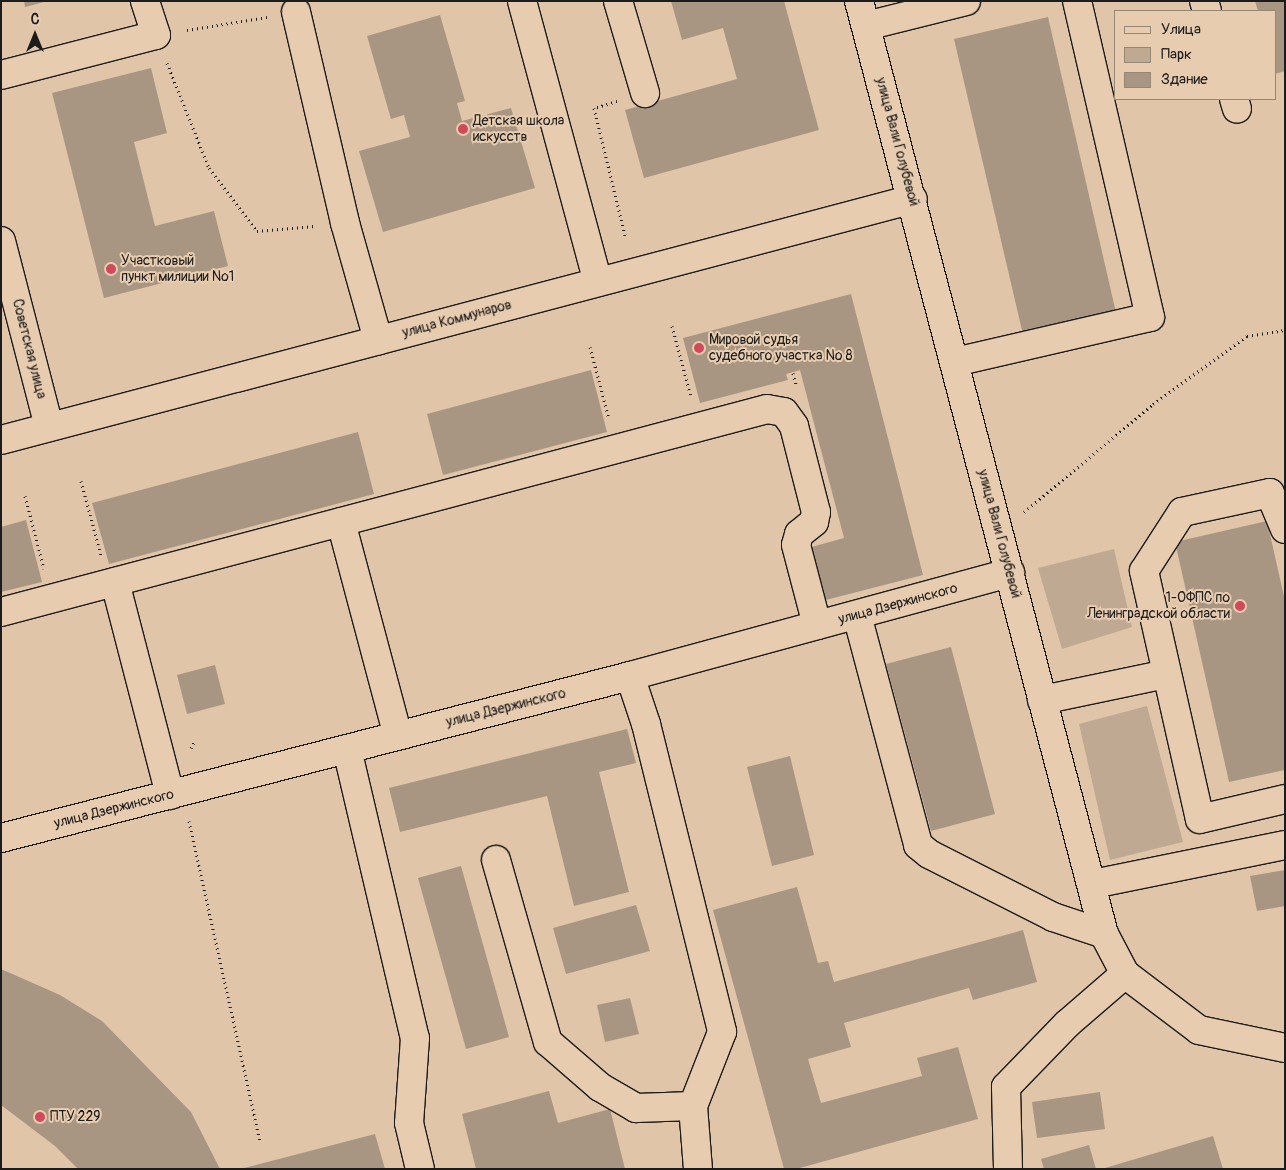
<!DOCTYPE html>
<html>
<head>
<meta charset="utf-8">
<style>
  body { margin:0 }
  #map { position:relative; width:1286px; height:1170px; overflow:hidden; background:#e0c5a9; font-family:Pangolin,sans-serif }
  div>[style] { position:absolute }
  .green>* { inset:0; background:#c0a992 }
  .building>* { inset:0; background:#a99682 }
  .path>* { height:3px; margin-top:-1.5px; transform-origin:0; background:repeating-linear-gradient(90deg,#1c1c1c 0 1px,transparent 0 5px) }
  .roads { filter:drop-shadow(1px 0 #1c1c1c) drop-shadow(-1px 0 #1c1c1c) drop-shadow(0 1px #1c1c1c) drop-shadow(0 -1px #1c1c1c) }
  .minor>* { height:28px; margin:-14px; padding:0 14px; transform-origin:14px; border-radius:14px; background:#e8ccaf }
  .major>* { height:28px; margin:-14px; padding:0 14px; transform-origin:14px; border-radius:14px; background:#e8ccaf }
  .dots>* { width:14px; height:14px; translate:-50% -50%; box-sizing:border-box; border:2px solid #e8ccaf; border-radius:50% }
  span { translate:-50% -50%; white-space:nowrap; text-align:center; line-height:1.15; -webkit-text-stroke:4px #e8ccaf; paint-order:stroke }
  .poi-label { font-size:14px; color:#1c1c1c }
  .left { translate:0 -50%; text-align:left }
  .right { translate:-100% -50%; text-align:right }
  .street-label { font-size:14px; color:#1c1c1c }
  .frame { position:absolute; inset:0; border:2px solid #1c1c1c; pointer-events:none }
  .legend { position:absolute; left:1114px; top:10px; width:162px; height:90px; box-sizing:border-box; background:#e8ccaf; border:1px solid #968674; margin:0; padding:6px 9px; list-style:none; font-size:15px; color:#1c1c1c }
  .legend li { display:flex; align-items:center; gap:10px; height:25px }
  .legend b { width:25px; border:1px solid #968674 }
  .north { position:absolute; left:10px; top:10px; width:50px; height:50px; -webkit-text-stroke:4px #e8ccaf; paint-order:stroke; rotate:0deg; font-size:14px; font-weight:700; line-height:20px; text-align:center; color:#1c1c1c }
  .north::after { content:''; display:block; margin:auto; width:18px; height:22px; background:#1c1c1c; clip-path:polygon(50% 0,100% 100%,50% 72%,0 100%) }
</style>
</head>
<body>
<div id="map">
  <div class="green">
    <i style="clip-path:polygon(1114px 549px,1132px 627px,1062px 649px,1038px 568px)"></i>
    <i style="clip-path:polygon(1147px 706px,1183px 842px,1110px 860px,1079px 724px)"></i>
  </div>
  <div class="building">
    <i style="clip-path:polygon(24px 1px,44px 1px,44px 2px,25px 7px)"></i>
    <i style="clip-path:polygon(671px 1px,784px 1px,819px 130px,644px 178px,625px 110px,737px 79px,723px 28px,682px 40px)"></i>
    <i style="clip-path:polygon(1255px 1px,1285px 1px,1285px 71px,1275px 74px,1275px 11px,1258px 11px)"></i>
    <i style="clip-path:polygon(440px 15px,465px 101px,457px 103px,462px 121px,511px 108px,535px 188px,383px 232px,359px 151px,410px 137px,404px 115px,391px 119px,367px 36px)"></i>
    <i style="clip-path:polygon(1048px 17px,1117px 317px,1024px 339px,954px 39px)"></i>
    <i style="clip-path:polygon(151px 68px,167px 133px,134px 142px,155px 226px,214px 211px,228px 266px,104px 298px,52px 93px)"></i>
    <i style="clip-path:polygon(851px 294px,923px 575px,822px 601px,808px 548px,844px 538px,800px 370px,786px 374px,788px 380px,700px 403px,683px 338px)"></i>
    <i style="clip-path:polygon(591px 370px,607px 432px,443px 475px,427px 414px)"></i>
    <i style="clip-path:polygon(358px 432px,374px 494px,109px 564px,92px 503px)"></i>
    <i style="clip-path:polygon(26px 520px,42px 582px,1px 592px,1px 527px)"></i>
    <i style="clip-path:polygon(1267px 521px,1285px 601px,1285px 770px,1229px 782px,1175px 542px)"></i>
    <i style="clip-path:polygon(951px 647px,995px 814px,931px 831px,886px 664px)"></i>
    <i style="clip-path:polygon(215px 665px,225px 704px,187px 714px,177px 675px)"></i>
    <i style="clip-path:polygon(627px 729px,636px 763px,599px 772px,629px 892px,574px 906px,547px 796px,400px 832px,389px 788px)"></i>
    <i style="clip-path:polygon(790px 756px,814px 855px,772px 866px,747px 767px)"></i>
    <i style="clip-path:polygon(461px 866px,509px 1037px,466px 1049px,418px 878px)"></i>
    <i style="clip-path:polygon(1285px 870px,1285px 906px,1257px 911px,1250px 876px)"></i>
    <i style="clip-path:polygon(797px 887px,818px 963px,828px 961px,834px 982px,1023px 930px,1037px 982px,973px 1000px,969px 988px,844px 1023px,851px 1047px,808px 1059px,821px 1103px,922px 1076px,917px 1058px,958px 1047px,978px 1119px,796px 1169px,784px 1169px,713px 910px)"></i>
    <i style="clip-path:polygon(636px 905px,650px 951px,566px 974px,553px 928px)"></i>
    <i style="clip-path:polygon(1px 969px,60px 995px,102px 1021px,191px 1112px,220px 1169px,78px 1169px,55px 1146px,1px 1105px)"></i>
    <i style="clip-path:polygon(630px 998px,639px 1034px,605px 1042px,597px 1005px)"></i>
    <i style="clip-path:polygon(549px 1091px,558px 1123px,610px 1109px,625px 1169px,476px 1169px,462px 1114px)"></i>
    <i style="clip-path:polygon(1100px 1092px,1105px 1129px,1037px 1138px,1032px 1102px)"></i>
    <i style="clip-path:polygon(375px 1134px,385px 1169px,244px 1169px,244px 1168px)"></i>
    <i style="clip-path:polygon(1213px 1136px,1223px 1169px,1105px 1169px,1105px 1168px)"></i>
    <i style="clip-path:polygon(1089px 1145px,1096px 1169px,1044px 1169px,1041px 1159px)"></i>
  </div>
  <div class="path">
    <i style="left:187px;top:30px;width:81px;rotate:-9.2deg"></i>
    <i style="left:167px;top:63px;width:113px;rotate:68.2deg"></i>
    <i style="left:209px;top:168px;width:79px;rotate:52.7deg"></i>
    <i style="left:257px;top:231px;width:58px;rotate:-4.9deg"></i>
    <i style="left:617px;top:101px;width:24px;rotate:163deg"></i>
    <i style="left:594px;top:108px;width:131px;rotate:76.3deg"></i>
    <i style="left:672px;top:326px;width:73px;rotate:75deg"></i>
    <i style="left:590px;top:347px;width:74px;rotate:75.2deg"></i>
    <i style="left:793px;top:373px;width:11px;rotate:75deg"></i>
    <i style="left:81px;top:481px;width:77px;rotate:74.9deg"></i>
    <i style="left:25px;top:496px;width:75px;rotate:75.4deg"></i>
    <i style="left:1024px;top:512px;width:168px;rotate:-39.9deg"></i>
    <i style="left:1153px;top:404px;width:116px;rotate:-35.9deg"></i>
    <i style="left:1247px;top:336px;width:38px;rotate:-9deg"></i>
    <i style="left:191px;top:748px;width:9px;rotate:-63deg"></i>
    <i style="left:189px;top:821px;width:327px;rotate:77.5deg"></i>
  </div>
  <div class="roads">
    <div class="minor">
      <i style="left:522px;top:1px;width:291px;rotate:74.9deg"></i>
      <i style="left:618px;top:1px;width:96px;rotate:73.6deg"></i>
      <i style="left:1204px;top:1px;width:10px;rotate:73deg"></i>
      <i style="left:296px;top:12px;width:217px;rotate:76.9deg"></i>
      <i style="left:345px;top:223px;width:122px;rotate:74.2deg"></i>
      <i style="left:866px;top:26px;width:103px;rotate:-14deg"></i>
      <i style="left:1px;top:75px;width:160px;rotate:-14.5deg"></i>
      <i style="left:156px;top:35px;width:36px;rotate:-108deg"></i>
      <i style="left:1234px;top:99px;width:10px;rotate:73deg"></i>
      <i style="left:1px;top:241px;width:192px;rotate:75.5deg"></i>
      <i style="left:955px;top:362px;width:200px;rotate:-13deg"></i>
      <i style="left:1150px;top:317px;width:324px;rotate:-103deg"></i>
      <i style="left:1px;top:440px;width:943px;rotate:-14.8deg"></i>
      <i style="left:341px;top:522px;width:221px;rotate:75.1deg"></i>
      <i style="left:1285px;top:529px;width:39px;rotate:-113deg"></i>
      <i style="left:1270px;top:493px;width:90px;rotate:167.8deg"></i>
      <i style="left:1182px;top:512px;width:70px;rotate:122.8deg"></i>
      <i style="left:1144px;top:571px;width:254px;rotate:77.3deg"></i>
      <i style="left:1200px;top:819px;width:87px;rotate:-13.2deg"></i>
      <i style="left:115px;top:582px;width:220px;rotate:75.5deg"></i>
      <i style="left:1px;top:612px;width:792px;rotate:-14.84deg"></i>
      <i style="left:767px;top:409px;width:17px;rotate:10deg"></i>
      <i style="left:784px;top:412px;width:17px;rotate:54deg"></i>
      <i style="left:794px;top:426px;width:89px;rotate:75.7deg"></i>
      <i style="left:816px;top:512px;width:10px;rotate:101deg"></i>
      <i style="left:814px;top:522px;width:19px;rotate:141deg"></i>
      <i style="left:799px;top:534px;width:11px;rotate:105deg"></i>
      <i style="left:796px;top:545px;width:83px;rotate:75.3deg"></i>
      <i style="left:857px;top:615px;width:238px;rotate:75.1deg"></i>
      <i style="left:918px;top:845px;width:14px;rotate:39deg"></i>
      <i style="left:929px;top:854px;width:139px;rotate:26.9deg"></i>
      <i style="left:1053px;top:917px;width:54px;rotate:18.4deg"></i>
      <i style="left:630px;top:676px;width:51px;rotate:71.6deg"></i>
      <i style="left:646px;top:724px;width:317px;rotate:76.1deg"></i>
      <i style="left:722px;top:1032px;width:79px;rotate:111.4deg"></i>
      <i style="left:693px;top:1106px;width:63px;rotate:85.5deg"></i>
      <i style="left:1042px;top:700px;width:127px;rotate:-11.8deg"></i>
      <i style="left:347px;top:749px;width:297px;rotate:76.8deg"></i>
      <i style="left:415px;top:1038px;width:85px;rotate:94deg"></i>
      <i style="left:409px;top:1123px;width:47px;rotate:76.6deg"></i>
      <i style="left:1px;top:838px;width:650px;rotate:-14.44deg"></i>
      <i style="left:630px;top:676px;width:394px;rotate:-15.2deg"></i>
      <i style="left:496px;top:860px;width:189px;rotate:74.1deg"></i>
      <i style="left:548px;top:1042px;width:69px;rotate:40.9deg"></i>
      <i style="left:600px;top:1087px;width:42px;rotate:30.3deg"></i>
      <i style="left:636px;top:1108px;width:57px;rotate:-2deg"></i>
      <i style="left:1093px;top:884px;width:196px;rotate:-11.5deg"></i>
      <i style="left:1008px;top:1169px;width:82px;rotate:-91.4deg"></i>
      <i style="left:1006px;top:1087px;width:88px;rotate:-45.9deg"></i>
      <i style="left:1067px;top:1024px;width:77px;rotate:-40.8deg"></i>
    </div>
    <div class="major">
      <i style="left:859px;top:1px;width:965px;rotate:75.29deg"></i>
      <i style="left:1104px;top:934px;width:45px;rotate:62.3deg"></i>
      <i style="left:1125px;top:974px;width:93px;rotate:37.1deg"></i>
      <i style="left:1199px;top:1030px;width:88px;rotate:11.8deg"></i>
    </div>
  </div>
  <div class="dots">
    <i style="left:463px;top:129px;background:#d1495b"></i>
    <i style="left:111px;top:269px;background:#d1495b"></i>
    <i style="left:699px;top:348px;background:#d1495b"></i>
    <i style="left:1240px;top:606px;background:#d1495b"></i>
    <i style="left:40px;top:1117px;background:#d1495b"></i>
  </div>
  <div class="poi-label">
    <span class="left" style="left:473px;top:129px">Детская школа<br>искусств</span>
    <span class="left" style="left:121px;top:269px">Участковый<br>пункт милиции №1</span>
    <span class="left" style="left:709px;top:348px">Мировой судья<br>судебного участка № 8</span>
    <span class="right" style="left:1230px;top:606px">1-ОФПС по<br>Ленинградской области</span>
    <span class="left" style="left:50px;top:1117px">ПТУ 229</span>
  </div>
  <div class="street-label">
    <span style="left:897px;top:142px;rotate:75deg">улица Вали Голубевой</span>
    <span style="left:457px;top:319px;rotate:-15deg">улица Коммунаров</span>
    <span style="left:29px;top:349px;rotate:76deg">Советская улица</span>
    <span style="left:999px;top:534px;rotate:75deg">улица Вали Голубевой</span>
    <span style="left:898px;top:604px;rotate:-15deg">улица Дзержинского</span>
    <span style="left:506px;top:708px;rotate:-14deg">улица Дзержинского</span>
    <span style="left:114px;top:809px;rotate:-14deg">улица Дзержинского</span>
  </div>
  <div class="frame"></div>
  <ul class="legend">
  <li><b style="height:6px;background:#e8ccaf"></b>Улица</li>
  <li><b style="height:14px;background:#c0a992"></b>Парк</li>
  <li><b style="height:14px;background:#a99682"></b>Здание</li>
  </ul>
  <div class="north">С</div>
</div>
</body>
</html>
